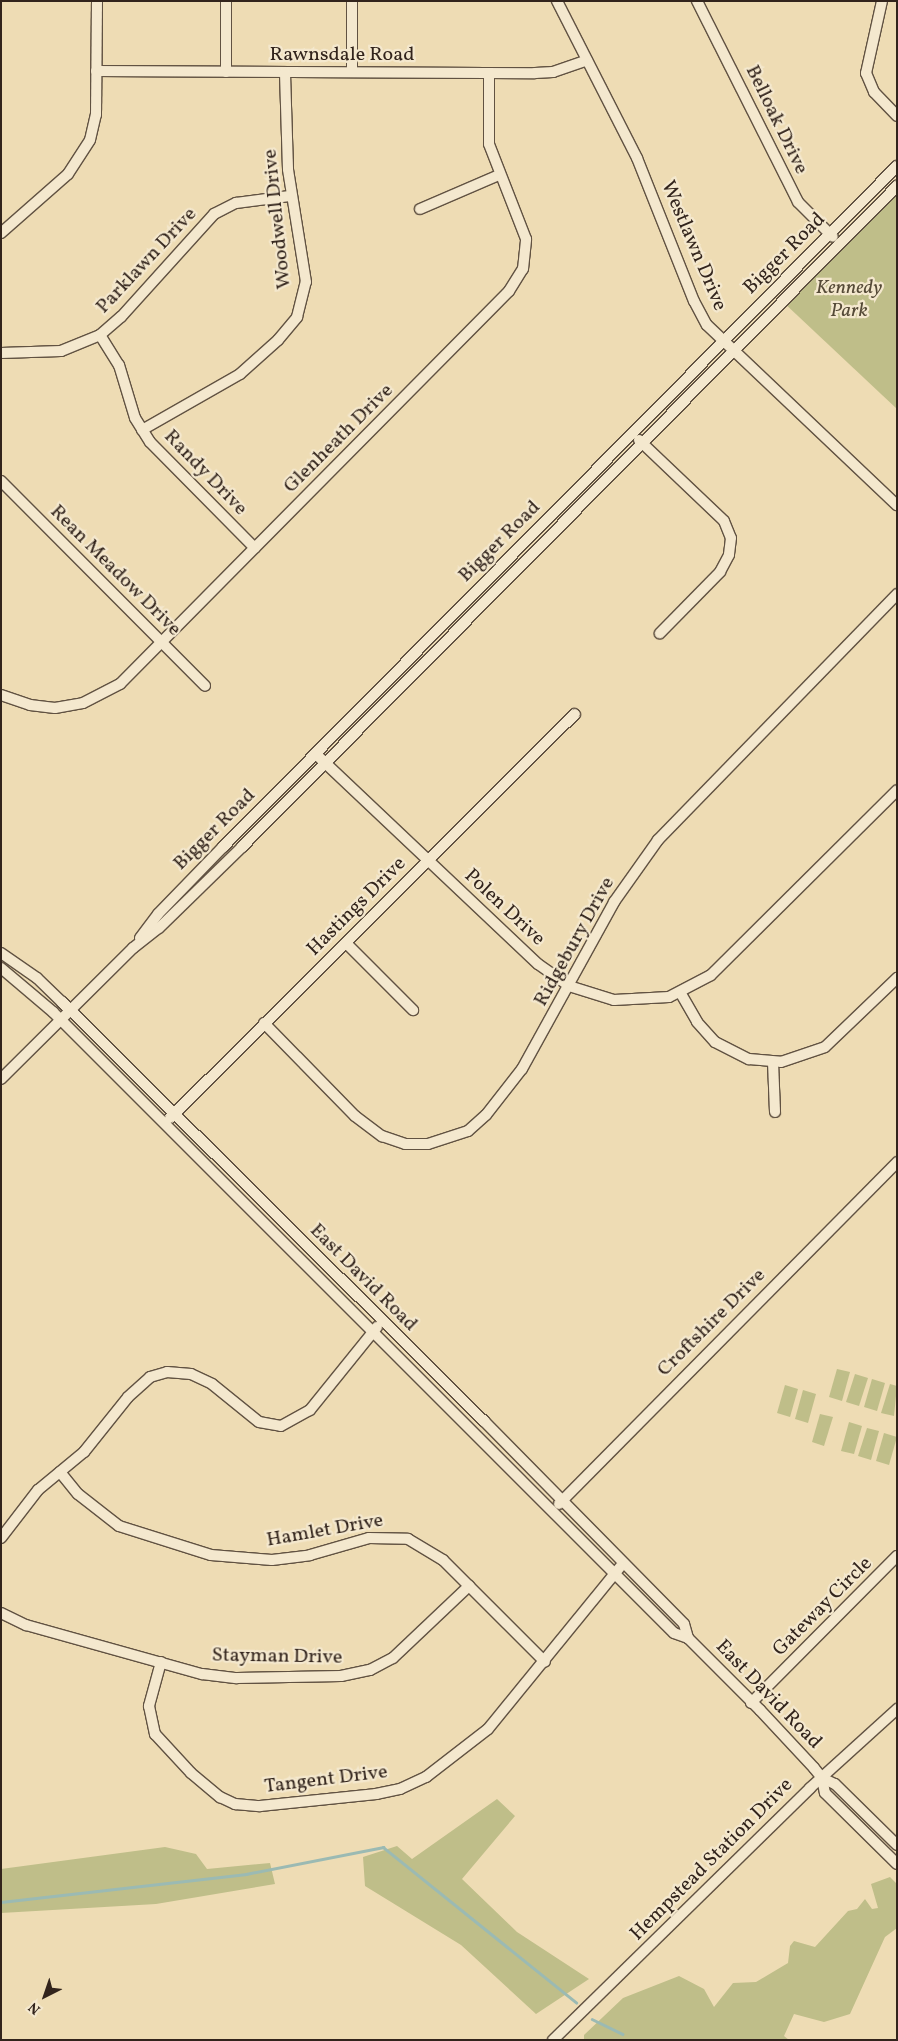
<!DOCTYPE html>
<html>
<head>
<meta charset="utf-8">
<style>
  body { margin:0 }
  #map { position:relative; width:898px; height:2041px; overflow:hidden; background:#eedcb4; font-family:Vollkorn,serif }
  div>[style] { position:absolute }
  .green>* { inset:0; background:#bfbe89 }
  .stream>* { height:2.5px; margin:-1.25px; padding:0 1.25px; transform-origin:1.25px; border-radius:1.25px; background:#9bbab3 }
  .roads { filter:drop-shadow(1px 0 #615242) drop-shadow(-1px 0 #615242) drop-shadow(0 1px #615242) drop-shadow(0 -1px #615242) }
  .minor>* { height:10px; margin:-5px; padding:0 5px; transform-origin:5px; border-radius:5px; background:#f4e8ce }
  span { translate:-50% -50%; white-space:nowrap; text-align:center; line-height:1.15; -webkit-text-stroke:4.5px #f4e8ce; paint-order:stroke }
  .street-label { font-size:20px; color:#32241c }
  .park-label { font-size:20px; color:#554a37; font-style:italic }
  .frame { position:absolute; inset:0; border:2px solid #32241c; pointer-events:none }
  .north { position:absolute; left:20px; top:1971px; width:50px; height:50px; -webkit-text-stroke:4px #f4e8ce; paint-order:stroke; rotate:221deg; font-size:14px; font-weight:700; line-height:20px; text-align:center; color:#32241c }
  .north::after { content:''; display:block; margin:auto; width:18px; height:22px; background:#32241c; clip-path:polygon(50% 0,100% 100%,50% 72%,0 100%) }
</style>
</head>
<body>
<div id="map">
  <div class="green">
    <i style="clip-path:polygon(897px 186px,897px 409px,782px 301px)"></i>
    <i style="clip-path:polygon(837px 1369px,850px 1372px,842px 1401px,829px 1397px)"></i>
    <i style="clip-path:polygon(855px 1374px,868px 1378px,859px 1406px,846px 1402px)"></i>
    <i style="clip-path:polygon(872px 1379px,885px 1383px,877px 1411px,864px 1407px)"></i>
    <i style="clip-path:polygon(890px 1384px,897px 1386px,894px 1416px,881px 1413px)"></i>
    <i style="clip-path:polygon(785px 1385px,798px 1389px,790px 1417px,777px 1413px)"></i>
    <i style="clip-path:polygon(803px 1390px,816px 1394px,808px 1423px,795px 1419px)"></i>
    <i style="clip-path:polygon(820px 1414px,833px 1417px,824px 1446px,812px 1442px)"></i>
    <i style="clip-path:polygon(849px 1422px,862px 1426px,854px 1454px,841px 1451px)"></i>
    <i style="clip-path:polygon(867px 1428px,879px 1431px,871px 1460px,858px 1456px)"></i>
    <i style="clip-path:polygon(884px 1433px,897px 1437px,889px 1465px,876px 1461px)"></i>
    <i style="clip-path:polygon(497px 1799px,515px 1816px,462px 1879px,517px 1932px,589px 1979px,536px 2014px,461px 1945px,365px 1886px,363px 1857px,397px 1846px,412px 1859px)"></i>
    <i style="clip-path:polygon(165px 1847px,196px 1854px,207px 1869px,270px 1863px,275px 1884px,156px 1904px,1px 1913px,1px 1869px)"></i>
    <i style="clip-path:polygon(890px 1877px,897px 1884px,897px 1928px,885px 1937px,850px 2014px,824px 2022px,794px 2014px,784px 2036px,789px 2040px,584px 2040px,584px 2035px,623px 1998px,679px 1976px,704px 1989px,714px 2007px,733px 1983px,756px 1982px,788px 1963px,790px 1946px,794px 1941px,815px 1947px,848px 1911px,857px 1909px,865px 1899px,872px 1909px,878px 1908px,871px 1884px)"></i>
  </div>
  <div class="stream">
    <i style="left:1px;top:1902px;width:247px;rotate:-6.5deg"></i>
    <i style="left:246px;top:1874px;width:140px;rotate:-11.1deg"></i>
    <i style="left:383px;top:1847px;width:248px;rotate:38.8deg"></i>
    <i style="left:592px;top:2019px;width:34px;rotate:26deg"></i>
  </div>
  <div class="roads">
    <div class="minor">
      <i style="left:352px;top:1px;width:71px;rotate:90deg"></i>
      <i style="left:557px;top:1px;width:176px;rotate:63deg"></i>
      <i style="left:637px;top:158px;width:154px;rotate:68.3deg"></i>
      <i style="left:694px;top:301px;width:27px;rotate:62deg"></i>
      <i style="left:707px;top:325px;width:262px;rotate:43.5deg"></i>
      <i style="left:697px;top:1px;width:225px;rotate:63.3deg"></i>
      <i style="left:798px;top:202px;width:49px;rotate:45deg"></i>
      <i style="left:882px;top:1px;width:74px;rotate:102.5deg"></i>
      <i style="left:866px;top:73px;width:21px;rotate:67deg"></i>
      <i style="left:874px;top:92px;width:33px;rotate:46deg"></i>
      <i style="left:96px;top:71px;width:439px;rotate:0.3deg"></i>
      <i style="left:535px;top:73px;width:18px;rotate:-3deg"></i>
      <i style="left:553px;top:72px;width:36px;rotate:-19deg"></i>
      <i style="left:226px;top:72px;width:71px;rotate:-90deg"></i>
      <i style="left:420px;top:209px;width:86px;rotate:-23.3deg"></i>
      <i style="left:1px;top:233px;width:89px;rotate:-41.4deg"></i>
      <i style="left:68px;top:174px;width:40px;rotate:-57.1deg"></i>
      <i style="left:90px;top:140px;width:26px;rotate:-77deg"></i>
      <i style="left:96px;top:115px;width:114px;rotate:-89.5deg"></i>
      <i style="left:100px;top:335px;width:36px;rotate:58deg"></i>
      <i style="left:119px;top:365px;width:55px;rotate:73.2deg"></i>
      <i style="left:135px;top:418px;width:28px;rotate:58deg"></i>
      <i style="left:150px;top:442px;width:149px;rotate:45.3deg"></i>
      <i style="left:1px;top:353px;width:60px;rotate:-1.9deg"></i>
      <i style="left:61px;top:351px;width:42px;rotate:-22.3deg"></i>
      <i style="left:100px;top:335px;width:28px;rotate:-41deg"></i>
      <i style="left:121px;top:317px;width:139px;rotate:-47.9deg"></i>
      <i style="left:214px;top:214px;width:25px;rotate:-27deg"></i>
      <i style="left:236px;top:203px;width:54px;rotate:-7.4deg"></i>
      <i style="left:142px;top:430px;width:113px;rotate:-29.7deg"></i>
      <i style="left:240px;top:374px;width:51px;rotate:-41.8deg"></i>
      <i style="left:278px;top:340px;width:30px;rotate:-50deg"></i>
      <i style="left:297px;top:317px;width:36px;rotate:-76deg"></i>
      <i style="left:306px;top:282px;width:114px;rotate:-99.1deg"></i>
      <i style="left:288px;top:169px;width:97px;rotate:-91.8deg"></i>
      <i style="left:639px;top:440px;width:117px;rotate:43.6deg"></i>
      <i style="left:724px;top:521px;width:18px;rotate:68deg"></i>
      <i style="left:731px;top:538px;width:17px;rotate:97deg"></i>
      <i style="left:729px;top:555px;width:19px;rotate:118deg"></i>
      <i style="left:720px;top:572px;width:86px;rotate:134.5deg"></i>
      <i style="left:1px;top:481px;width:289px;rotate:45.1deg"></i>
      <i style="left:1px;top:695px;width:31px;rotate:19deg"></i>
      <i style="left:30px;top:705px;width:25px;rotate:7deg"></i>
      <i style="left:55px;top:708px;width:28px;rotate:-10deg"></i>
      <i style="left:83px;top:703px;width:42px;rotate:-27.2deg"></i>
      <i style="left:120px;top:684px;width:553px;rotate:-45.29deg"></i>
      <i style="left:509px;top:291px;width:26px;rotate:-58deg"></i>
      <i style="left:523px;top:269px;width:30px;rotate:-84deg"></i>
      <i style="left:526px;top:239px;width:102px;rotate:-111.3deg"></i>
      <i style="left:489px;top:144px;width:71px;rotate:-90deg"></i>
      <i style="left:320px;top:758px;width:300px;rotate:43.4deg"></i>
      <i style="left:538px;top:964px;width:38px;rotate:35deg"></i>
      <i style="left:569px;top:986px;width:47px;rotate:17.3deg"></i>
      <i style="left:614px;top:1000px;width:55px;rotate:-3.1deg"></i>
      <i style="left:669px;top:997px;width:47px;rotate:-27.6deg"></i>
      <i style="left:711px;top:975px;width:262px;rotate:-44.8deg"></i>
      <i style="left:140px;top:938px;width:30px;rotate:-53deg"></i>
      <i style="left:158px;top:914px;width:93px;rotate:-45.9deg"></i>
      <i style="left:223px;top:847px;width:958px;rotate:-45.3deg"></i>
      <i style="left:346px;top:943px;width:95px;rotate:45deg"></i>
      <i style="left:1px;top:953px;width:44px;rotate:34.8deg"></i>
      <i style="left:37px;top:978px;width:35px;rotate:44deg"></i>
      <i style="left:62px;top:1002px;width:595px;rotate:44.8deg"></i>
      <i style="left:484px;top:1421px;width:285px;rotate:45.4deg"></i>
      <i style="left:684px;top:1624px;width:15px;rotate:74deg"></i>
      <i style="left:1px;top:968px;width:68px;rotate:40.2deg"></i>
      <i style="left:53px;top:1012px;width:878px;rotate:45deg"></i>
      <i style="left:674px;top:1633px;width:15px;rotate:20deg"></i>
      <i style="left:688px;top:1638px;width:102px;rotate:45deg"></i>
      <i style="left:760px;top:1710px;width:79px;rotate:47deg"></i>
      <i style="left:814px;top:1768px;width:13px;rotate:51deg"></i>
      <i style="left:822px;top:1778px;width:15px;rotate:79deg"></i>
      <i style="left:825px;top:1793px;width:101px;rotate:44.6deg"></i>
      <i style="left:680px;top:992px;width:34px;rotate:60deg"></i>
      <i style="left:697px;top:1022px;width:27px;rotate:48deg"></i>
      <i style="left:715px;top:1042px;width:38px;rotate:27deg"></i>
      <i style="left:749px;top:1059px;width:32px;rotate:5deg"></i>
      <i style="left:781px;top:1062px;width:46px;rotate:-18.8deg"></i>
      <i style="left:825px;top:1047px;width:100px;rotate:-43.8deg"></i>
      <i style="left:264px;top:1023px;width:130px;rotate:45.6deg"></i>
      <i style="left:355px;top:1116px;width:34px;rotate:37deg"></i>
      <i style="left:382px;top:1136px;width:24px;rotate:19deg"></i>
      <i style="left:405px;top:1144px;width:23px"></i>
      <i style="left:428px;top:1144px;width:42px;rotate:-18deg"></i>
      <i style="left:468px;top:1131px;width:24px;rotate:-42deg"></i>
      <i style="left:486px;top:1115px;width:58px;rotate:-52deg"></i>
      <i style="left:522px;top:1069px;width:191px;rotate:-61.1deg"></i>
      <i style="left:614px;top:902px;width:76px;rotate:-54.6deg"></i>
      <i style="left:658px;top:840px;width:343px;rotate:-45.8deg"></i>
      <i style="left:773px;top:1062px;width:50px;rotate:87.7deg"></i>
      <i style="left:1px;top:1079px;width:186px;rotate:-44.8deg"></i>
      <i style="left:133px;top:948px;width:33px;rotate:-38deg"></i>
      <i style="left:159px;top:928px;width:116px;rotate:-44.3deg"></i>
      <i style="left:242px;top:847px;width:931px;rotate:-45.26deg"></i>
      <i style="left:170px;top:1118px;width:572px;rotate:-44.93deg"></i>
      <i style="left:60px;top:1472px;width:28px;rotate:51deg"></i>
      <i style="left:78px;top:1494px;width:52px;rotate:38deg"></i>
      <i style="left:119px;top:1526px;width:96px;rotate:17.5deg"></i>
      <i style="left:211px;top:1555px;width:61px;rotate:4.7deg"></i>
      <i style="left:272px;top:1560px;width:38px;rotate:-7deg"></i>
      <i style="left:310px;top:1555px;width:61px;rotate:-16.1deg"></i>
      <i style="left:369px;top:1538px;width:39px;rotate:1deg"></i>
      <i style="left:408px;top:1539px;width:41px;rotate:31deg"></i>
      <i style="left:443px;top:1560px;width:144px;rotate:45deg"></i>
      <i style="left:559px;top:1504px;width:481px;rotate:-45.3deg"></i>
      <i style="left:1px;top:1538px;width:61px;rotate:-52.4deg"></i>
      <i style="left:38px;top:1490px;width:60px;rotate:-39.6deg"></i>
      <i style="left:84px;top:1452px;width:70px;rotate:-51.3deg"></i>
      <i style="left:128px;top:1397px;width:30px;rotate:-42deg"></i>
      <i style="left:150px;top:1377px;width:18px;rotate:-16deg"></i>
      <i style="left:167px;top:1372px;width:24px;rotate:5deg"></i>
      <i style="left:191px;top:1374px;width:23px;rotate:25deg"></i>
      <i style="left:212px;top:1384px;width:60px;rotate:39deg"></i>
      <i style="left:259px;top:1422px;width:22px;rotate:10deg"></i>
      <i style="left:281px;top:1426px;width:33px;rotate:-29deg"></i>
      <i style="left:310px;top:1410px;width:107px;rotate:-51.1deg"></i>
      <i style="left:1px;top:1613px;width:28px;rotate:26deg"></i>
      <i style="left:26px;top:1625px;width:183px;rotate:15.6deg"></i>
      <i style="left:202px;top:1674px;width:35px;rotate:7deg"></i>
      <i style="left:237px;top:1678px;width:104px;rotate:-1.1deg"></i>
      <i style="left:341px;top:1676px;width:30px;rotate:-12deg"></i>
      <i style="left:370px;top:1670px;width:26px;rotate:-28deg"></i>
      <i style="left:393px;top:1658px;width:105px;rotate:-43.5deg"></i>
      <i style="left:161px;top:1662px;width:46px;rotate:105.3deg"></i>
      <i style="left:149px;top:1706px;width:29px;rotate:78deg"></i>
      <i style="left:155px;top:1734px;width:53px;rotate:47.3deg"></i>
      <i style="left:191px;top:1773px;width:38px;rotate:40deg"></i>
      <i style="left:220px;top:1797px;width:17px;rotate:25deg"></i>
      <i style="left:235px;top:1804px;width:25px;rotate:5deg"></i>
      <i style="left:260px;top:1806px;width:117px;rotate:-5.9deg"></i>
      <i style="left:376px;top:1794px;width:25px;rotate:-12deg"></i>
      <i style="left:400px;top:1789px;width:29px;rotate:-25deg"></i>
      <i style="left:426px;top:1777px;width:78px;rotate:-37.7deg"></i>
      <i style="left:488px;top:1729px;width:209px;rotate:-50.8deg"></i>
      <i style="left:751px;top:1703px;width:207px;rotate:-45.2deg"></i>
      <i style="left:822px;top:1778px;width:14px;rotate:25deg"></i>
      <i style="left:835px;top:1784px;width:87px;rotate:44.5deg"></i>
      <i style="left:553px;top:2040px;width:360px;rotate:-44.4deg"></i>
      <i style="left:810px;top:1788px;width:118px;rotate:-42.2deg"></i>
    </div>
  </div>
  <div class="street-label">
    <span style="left:342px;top:55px">Rawnsdale Road</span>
    <span style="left:776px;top:120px;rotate:64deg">Belloak Drive</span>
    <span style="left:278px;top:219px;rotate:-96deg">Woodwell Drive</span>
    <span style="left:693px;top:246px;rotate:67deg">Westlawn Drive</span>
    <span style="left:785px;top:254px;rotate:-45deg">Bigger Road</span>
    <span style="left:147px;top:261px;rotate:-47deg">Parklawn Drive</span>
    <span style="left:339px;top:439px;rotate:-45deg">Glenheath Drive</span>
    <span style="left:205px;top:473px;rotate:46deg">Randy Drive</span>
    <span style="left:500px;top:542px;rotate:-45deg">Bigger Road</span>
    <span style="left:115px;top:571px;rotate:45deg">Rean Meadow Drive</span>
    <span style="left:215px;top:830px;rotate:-45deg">Bigger Road</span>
    <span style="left:357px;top:907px;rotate:-45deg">Hastings Drive</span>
    <span style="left:504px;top:908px;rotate:43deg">Polen Drive</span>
    <span style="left:575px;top:942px;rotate:-61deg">Ridgebury Drive</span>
    <span style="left:363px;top:1278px;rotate:45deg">East David Road</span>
    <span style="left:712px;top:1323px;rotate:-45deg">Croftshire Drive</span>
    <span style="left:325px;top:1531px;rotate:-10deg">Hamlet Drive</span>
    <span style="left:823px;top:1607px;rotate:-45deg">Gateway Circle</span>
    <span style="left:277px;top:1657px;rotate:1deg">Stayman Drive</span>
    <span style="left:768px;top:1695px;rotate:46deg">East David Road</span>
    <span style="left:326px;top:1780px;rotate:-7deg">Tangent Drive</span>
    <span style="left:712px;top:1860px;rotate:-45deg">Hempstead Station Drive</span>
  </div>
  <div class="park-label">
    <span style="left:849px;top:300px">Kennedy<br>Park</span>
  </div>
  <div class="frame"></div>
  <div class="north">N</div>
</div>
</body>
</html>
